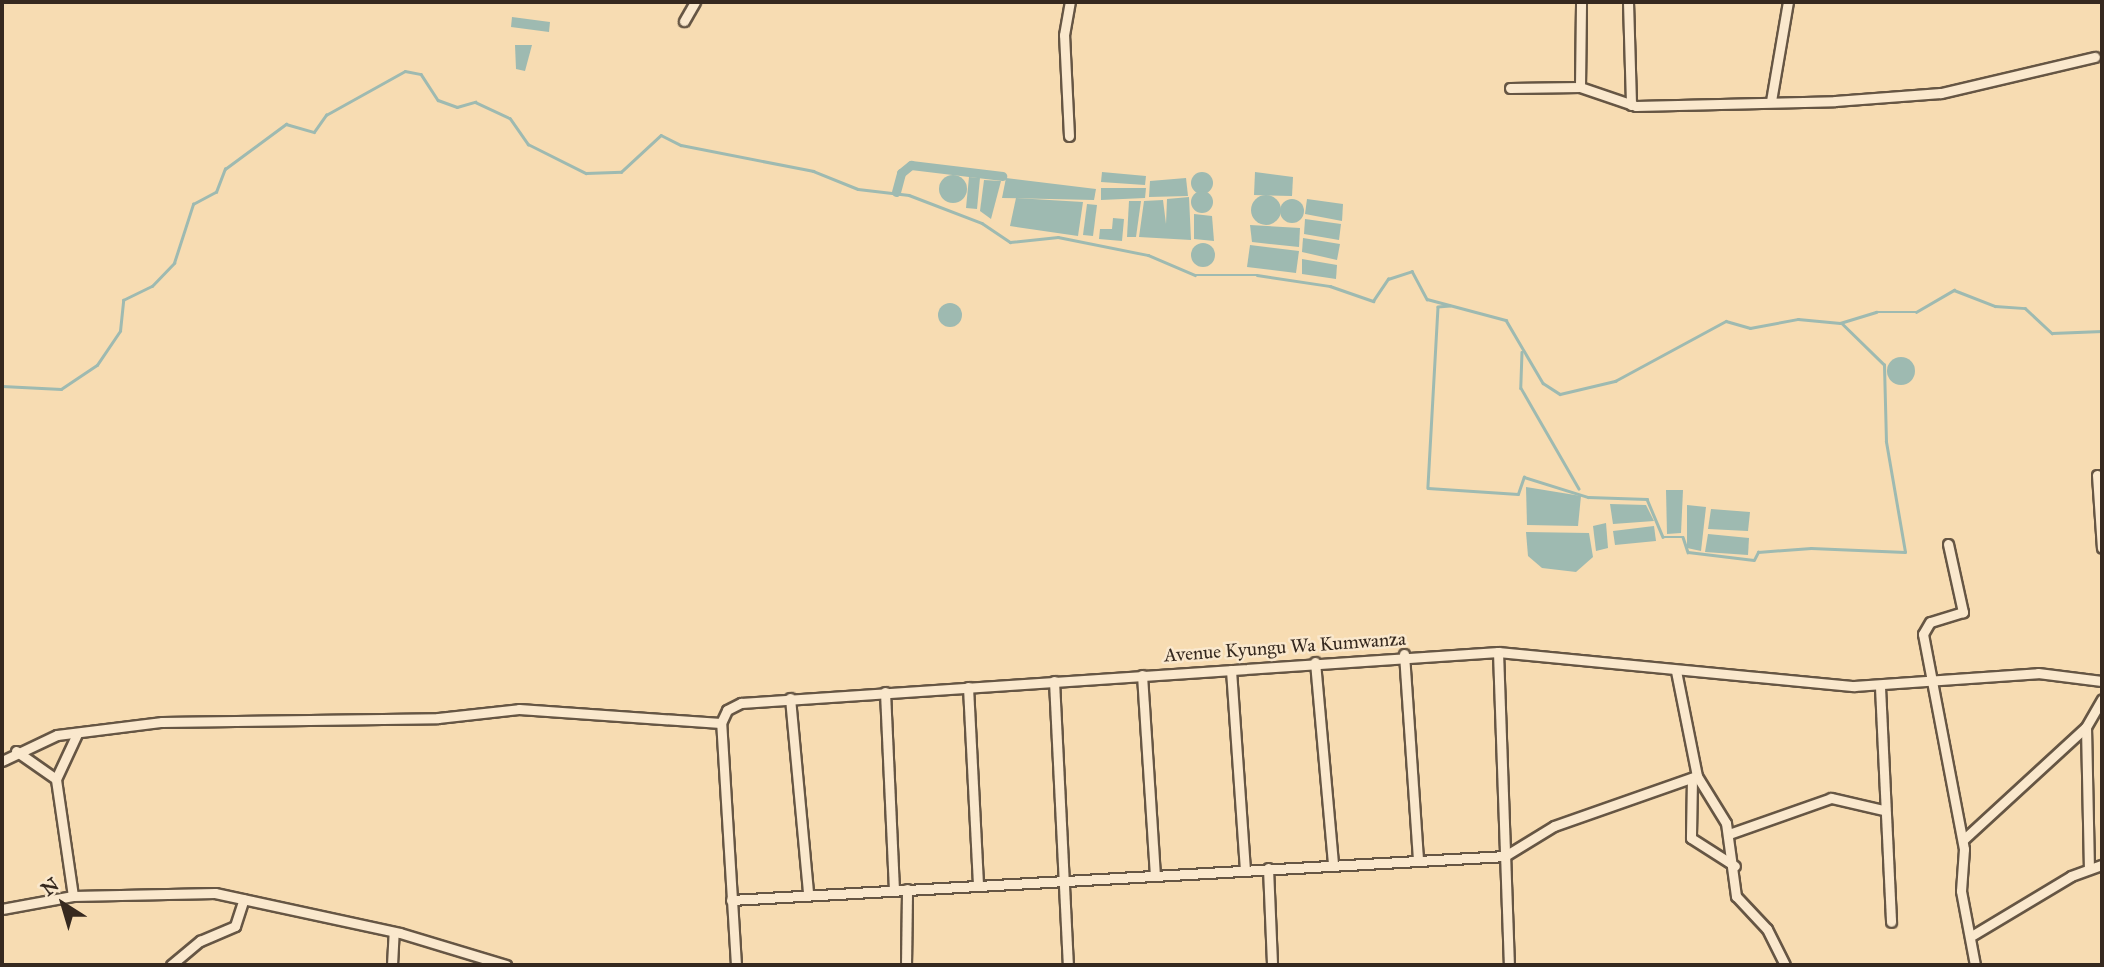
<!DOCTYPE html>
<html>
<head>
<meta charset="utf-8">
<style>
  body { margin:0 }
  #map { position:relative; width:2104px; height:967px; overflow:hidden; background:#f7dcb2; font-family:"IM FELL Great Primer",serif }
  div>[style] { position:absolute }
  .water>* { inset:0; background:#9ebab1 }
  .round { border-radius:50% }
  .stream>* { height:2.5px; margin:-1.25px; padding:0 1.25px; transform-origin:1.25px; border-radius:1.25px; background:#9ebab1 }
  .canal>* { height:9px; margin:-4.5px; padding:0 4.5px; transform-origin:4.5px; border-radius:4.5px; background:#9ebab1 }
  .roads { filter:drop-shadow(2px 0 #665644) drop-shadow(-2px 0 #665644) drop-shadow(0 2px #665644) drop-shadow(0 -2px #665644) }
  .minor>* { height:9px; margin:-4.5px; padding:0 4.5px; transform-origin:4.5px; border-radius:4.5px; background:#fae8cd }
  span { translate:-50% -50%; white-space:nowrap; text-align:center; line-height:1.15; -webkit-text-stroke:5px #fae8cd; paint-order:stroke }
  .street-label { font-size:19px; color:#36291f }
  .frame { position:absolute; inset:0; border:4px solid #36291f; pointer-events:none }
  .north { position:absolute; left:28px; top:869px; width:70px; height:70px; -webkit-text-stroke:5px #fae8cd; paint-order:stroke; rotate:323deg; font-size:19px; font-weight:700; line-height:28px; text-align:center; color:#36291f }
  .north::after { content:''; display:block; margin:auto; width:24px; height:32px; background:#36291f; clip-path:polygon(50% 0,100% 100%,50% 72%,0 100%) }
</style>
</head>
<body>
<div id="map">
  <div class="water">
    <i style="clip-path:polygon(512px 17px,550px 22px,549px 32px,511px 27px)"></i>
    <i style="clip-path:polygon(515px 45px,532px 45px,525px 71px,516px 69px)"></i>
    <i style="clip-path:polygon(1102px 172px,1146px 176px,1145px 185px,1101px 182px)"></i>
    <i style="clip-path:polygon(1255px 172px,1293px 177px,1292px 196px,1254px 195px)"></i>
    <i class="round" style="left:1191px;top:172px;width:22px;height:22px"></i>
    <i class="round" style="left:939px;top:175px;width:28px;height:28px"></i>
    <i style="clip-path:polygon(969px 177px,980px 178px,977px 209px,966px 208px)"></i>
    <i style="clip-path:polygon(1006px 178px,1096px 189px,1094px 200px,1002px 198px)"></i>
    <i style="clip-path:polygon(1186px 178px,1188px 196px,1149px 197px,1150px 181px)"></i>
    <i style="clip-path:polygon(984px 180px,1001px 181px,991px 219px,980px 211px)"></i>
    <i style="clip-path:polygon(1101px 188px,1146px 188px,1145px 198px,1101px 200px)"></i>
    <i class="round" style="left:1191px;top:191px;width:22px;height:22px"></i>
    <i class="round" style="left:1251px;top:195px;width:30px;height:30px"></i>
    <i style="clip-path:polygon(1189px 197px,1191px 240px,1139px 237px,1144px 201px,1163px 200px,1166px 224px,1167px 199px)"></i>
    <i style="clip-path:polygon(1016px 198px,1083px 202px,1078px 236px,1010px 226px)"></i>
    <i class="round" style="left:1280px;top:199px;width:24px;height:24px"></i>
    <i style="clip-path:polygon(1307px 199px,1343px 204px,1342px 221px,1305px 214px)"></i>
    <i style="clip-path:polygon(1129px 201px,1141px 201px,1136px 237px,1127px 237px)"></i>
    <i style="clip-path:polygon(1087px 204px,1097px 205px,1093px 236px,1083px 235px)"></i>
    <i style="clip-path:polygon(1194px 214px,1212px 216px,1214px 241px,1194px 239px)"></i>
    <i style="clip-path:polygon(1113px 218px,1124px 219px,1122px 241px,1099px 239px,1100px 229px,1112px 229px)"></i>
    <i style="clip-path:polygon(1305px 219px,1341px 224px,1339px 240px,1304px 234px)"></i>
    <i style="clip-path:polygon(1250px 225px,1300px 228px,1299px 247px,1252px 242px)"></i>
    <i style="clip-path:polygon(1303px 238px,1340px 244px,1337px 260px,1302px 252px)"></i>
    <i class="round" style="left:1191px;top:243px;width:24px;height:24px"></i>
    <i style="clip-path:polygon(1250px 245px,1299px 251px,1296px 273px,1247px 267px)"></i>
    <i style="clip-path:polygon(1302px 259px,1337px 265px,1336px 279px,1302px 274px)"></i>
    <i class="round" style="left:938px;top:303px;width:24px;height:24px"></i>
    <i class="round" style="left:1887px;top:357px;width:28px;height:28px"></i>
    <i style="clip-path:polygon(1526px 487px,1581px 496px,1578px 526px,1527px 525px)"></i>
    <i style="clip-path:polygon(1666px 490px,1683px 490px,1681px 533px,1667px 534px)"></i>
    <i style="clip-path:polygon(1610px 504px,1646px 505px,1654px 521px,1613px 524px)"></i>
    <i style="clip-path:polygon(1687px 505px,1706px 507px,1701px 551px,1687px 548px)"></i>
    <i style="clip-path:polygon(1711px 509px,1750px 512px,1748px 531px,1708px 529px)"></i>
    <i style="clip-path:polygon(1606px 523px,1608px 548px,1596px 551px,1593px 526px)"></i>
    <i style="clip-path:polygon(1654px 526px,1656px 541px,1615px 545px,1613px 531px)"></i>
    <i style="clip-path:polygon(1526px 532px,1589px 533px,1593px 557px,1576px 572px,1542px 568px,1528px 556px)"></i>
    <i style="clip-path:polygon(1708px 534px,1749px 538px,1748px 555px,1705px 552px)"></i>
  </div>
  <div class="stream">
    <i style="left:1450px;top:306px;width:12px;rotate:175deg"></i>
    <i style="left:1438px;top:307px;width:181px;rotate:93.2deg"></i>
    <i style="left:1428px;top:488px;width:90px;rotate:3.8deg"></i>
    <i style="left:1518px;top:494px;width:18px;rotate:-71deg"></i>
    <i style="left:1524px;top:477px;width:67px;rotate:17.4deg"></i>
    <i style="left:1588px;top:497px;width:59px;rotate:1.9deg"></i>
    <i style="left:1647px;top:499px;width:41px;rotate:67.2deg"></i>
    <i style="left:1663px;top:537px;width:20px"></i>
    <i style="left:1683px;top:537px;width:16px;rotate:72deg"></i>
    <i style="left:1688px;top:552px;width:66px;rotate:6.9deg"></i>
    <i style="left:1754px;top:560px;width:9px;rotate:-63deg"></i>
    <i style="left:1758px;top:552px;width:53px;rotate:-4.3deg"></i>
    <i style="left:1811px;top:548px;width:94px;rotate:2.4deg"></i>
    <i style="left:1905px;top:552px;width:112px;rotate:-99.8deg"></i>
    <i style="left:1886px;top:442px;width:77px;rotate:-91.5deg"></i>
    <i style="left:1884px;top:365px;width:59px;rotate:-135.7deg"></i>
    <i style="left:1522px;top:352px;width:36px;rotate:92deg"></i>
    <i style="left:1521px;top:388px;width:116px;rotate:60.1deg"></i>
    <i style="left:2px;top:386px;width:59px;rotate:2.9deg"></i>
    <i style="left:61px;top:389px;width:43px;rotate:-33.7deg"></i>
    <i style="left:97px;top:365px;width:41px;rotate:-55.9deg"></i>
    <i style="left:120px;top:331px;width:31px;rotate:-84deg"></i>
    <i style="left:123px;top:300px;width:32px;rotate:-26deg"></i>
    <i style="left:152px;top:286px;width:32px;rotate:-46deg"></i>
    <i style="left:174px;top:263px;width:62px;rotate:-72.1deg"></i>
    <i style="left:193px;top:204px;width:26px;rotate:-28deg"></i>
    <i style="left:216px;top:192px;width:25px;rotate:-69deg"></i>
    <i style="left:225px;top:169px;width:76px;rotate:-36.4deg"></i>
    <i style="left:286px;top:124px;width:29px;rotate:16deg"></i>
    <i style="left:314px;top:132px;width:21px;rotate:-55deg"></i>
    <i style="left:326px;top:115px;width:90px;rotate:-29.1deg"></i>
    <i style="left:405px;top:71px;width:16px;rotate:11deg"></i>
    <i style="left:421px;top:74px;width:31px;rotate:57deg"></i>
    <i style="left:438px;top:100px;width:20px;rotate:20deg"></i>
    <i style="left:457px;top:107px;width:19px;rotate:-16deg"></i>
    <i style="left:475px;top:102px;width:38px;rotate:25deg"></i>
    <i style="left:510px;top:118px;width:32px;rotate:55deg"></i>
    <i style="left:528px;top:144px;width:65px;rotate:26.6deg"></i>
    <i style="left:586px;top:173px;width:35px;rotate:-2deg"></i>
    <i style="left:621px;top:172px;width:54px;rotate:-42.8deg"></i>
    <i style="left:661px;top:135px;width:22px;rotate:27deg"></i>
    <i style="left:681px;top:145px;width:135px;rotate:11.1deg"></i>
    <i style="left:813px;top:171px;width:48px;rotate:21.8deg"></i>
    <i style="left:858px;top:189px;width:51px;rotate:6.7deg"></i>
    <i style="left:909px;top:195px;width:78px;rotate:21deg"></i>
    <i style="left:982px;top:223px;width:34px;rotate:34deg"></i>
    <i style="left:1010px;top:242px;width:48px;rotate:-5.9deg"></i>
    <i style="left:1058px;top:237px;width:92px;rotate:11.3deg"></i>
    <i style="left:1148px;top:255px;width:51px;rotate:23.1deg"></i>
    <i style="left:1195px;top:275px;width:62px"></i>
    <i style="left:1257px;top:275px;width:74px;rotate:8.6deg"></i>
    <i style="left:1330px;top:286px;width:46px;rotate:19.2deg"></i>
    <i style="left:1373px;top:301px;width:27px;rotate:-56deg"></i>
    <i style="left:1388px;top:279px;width:25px;rotate:-18deg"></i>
    <i style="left:1412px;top:271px;width:32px;rotate:62deg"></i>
    <i style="left:1427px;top:299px;width:82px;rotate:14.9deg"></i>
    <i style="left:1506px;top:320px;width:73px;rotate:59.6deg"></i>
    <i style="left:1543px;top:383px;width:20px;rotate:33deg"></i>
    <i style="left:1560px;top:394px;width:57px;rotate:-13.3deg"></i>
    <i style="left:1615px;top:381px;width:126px;rotate:-28.4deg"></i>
    <i style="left:1726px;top:321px;width:25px;rotate:16deg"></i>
    <i style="left:1750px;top:328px;width:49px;rotate:-10.6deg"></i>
    <i style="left:1798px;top:319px;width:42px;rotate:5.4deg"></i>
    <i style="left:1840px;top:323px;width:38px;rotate:-17deg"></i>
    <i style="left:1876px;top:312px;width:40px"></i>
    <i style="left:1916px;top:312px;width:44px;rotate:-30.1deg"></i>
    <i style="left:1954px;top:290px;width:44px;rotate:21.3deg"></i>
    <i style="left:1995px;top:306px;width:30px;rotate:4deg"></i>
    <i style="left:2025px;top:308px;width:37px;rotate:43deg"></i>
    <i style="left:2052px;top:333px;width:50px;rotate:-2.3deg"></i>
  </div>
  <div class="canal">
    <i style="left:896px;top:192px;width:20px;rotate:-75deg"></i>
    <i style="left:901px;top:173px;width:13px;rotate:-39deg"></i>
    <i style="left:911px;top:165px;width:92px;rotate:6.9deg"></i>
  </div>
  <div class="roads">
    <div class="minor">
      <i style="left:1628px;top:2px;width:103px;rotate:88.3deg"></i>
      <i style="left:684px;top:21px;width:22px;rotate:-60deg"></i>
      <i style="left:1580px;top:87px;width:85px;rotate:-89.3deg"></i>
      <i style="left:1510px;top:88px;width:70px;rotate:-0.8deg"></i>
      <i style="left:1580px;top:87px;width:59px;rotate:18.7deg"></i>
      <i style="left:1636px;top:106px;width:199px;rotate:-1.4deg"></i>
      <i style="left:1835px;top:101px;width:106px;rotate:-4.3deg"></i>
      <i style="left:1941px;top:93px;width:158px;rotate:-13.2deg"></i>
      <i style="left:1771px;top:101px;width:100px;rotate:-80.3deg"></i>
      <i style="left:1069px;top:136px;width:101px;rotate:-92.8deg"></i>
      <i style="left:1064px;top:35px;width:34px;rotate:-80deg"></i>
      <i style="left:2097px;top:475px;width:73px;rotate:86.1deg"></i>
      <i style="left:1948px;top:544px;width:70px;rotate:77.6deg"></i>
      <i style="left:1963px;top:612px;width:34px;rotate:163deg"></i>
      <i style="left:1930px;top:622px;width:14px;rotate:120deg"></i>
      <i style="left:1923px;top:634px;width:219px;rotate:79.2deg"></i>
      <i style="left:1964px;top:849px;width:42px;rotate:94.1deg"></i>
      <i style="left:1961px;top:891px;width:75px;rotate:79.3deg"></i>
      <i style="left:1498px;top:652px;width:313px;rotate:88deg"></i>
      <i style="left:1404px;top:654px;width:203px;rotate:86.1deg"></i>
      <i style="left:1315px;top:662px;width:203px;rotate:84.9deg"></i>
      <i style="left:1231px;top:670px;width:199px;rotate:86deg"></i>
      <i style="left:1676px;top:671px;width:107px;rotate:78.7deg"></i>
      <i style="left:1697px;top:776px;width:55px;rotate:58.3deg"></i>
      <i style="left:1726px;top:823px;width:74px;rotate:82.2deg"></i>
      <i style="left:1736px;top:896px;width:45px;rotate:46.8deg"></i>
      <i style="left:1767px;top:929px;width:40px;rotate:63.4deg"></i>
      <i style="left:1142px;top:675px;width:200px;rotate:86.3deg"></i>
      <i style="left:1054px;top:681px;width:284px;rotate:87.2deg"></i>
      <i style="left:968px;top:687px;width:197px;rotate:87.1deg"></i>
      <i style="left:1880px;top:687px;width:235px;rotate:87.3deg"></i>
      <i style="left:885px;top:692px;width:195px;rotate:87.4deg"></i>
      <i style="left:790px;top:698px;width:195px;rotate:84.7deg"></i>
      <i style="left:2086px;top:727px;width:142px;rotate:88.8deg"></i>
      <i style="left:16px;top:751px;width:49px;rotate:35deg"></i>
      <i style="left:2px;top:761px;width:61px;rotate:-25.3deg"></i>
      <i style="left:57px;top:735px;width:106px;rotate:-7.1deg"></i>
      <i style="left:162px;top:722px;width:276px;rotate:-0.8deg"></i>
      <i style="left:438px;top:718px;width:81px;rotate:-6.3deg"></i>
      <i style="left:519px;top:709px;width:202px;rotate:4deg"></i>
      <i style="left:1692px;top:778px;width:60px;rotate:91deg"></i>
      <i style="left:1691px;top:838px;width:52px;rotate:32.5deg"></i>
      <i style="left:1729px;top:834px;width:108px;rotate:-19.4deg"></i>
      <i style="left:1831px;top:798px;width:53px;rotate:13deg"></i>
      <i style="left:1963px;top:840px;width:167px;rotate:-42.6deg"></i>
      <i style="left:2086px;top:727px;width:32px;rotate:-60deg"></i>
      <i style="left:1268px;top:868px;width:97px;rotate:87.6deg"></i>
      <i style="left:73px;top:896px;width:118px;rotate:-98.3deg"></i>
      <i style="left:56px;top:779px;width:50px;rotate:-65deg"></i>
      <i style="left:731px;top:900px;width:775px;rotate:-3.25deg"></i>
      <i style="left:1505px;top:856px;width:57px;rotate:-31.5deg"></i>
      <i style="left:1554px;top:826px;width:151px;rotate:-19.3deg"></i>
      <i style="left:2px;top:909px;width:72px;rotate:-10.4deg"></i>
      <i style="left:73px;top:896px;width:142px;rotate:-1.2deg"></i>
      <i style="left:215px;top:893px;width:189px;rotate:12.2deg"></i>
      <i style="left:400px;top:933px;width:111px;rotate:16.8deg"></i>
      <i style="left:1973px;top:935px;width:114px;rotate:-31deg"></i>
      <i style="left:2071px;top:876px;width:33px;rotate:-20deg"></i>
      <i style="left:171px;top:965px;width:38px;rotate:-40deg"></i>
      <i style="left:200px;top:941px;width:38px;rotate:-23deg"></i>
      <i style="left:235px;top:926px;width:28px;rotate:-72deg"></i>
      <i style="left:392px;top:965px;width:33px;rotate:-87deg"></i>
      <i style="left:736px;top:965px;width:242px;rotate:-93.5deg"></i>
      <i style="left:721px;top:723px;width:14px;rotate:-65deg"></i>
      <i style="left:727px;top:710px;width:16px;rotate:-27deg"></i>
      <i style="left:741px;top:703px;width:759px;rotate:-3.85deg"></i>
      <i style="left:1498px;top:652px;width:358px;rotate:5.5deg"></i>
      <i style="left:1854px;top:686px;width:184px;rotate:-4deg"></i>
      <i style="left:2038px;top:673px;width:64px;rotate:7.1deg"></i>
      <i style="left:906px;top:965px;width:76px;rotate:-89.2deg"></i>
    </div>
  </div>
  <div class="street-label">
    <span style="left:1285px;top:647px;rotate:-4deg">Avenue Kyungu Wa Kumwanza</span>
  </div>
  <div class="frame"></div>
  <div class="north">N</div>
</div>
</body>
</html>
